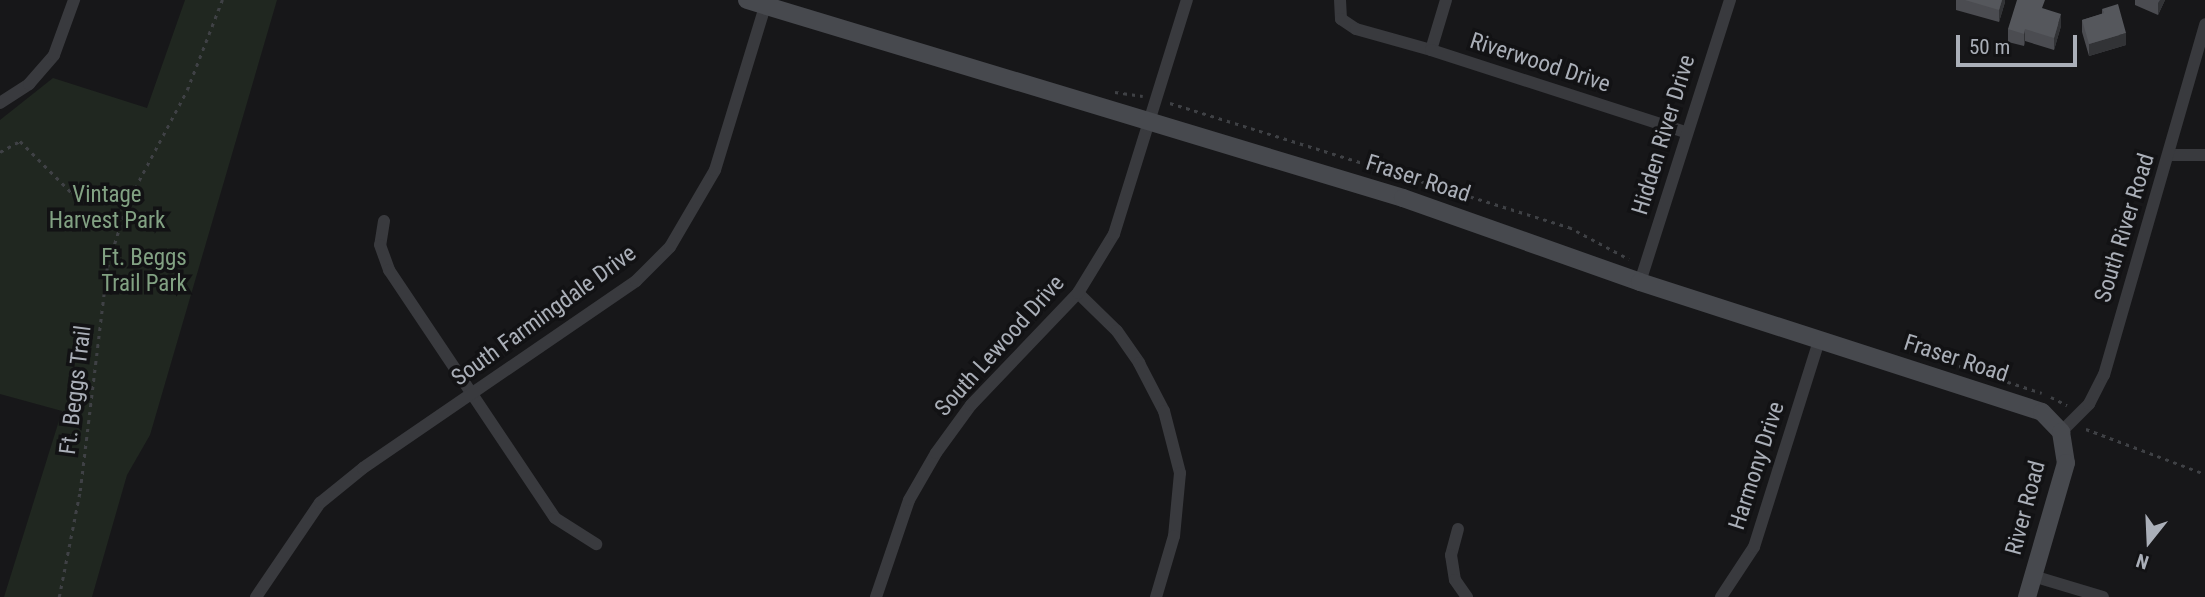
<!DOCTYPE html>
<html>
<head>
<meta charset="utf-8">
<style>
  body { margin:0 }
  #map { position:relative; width:2205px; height:597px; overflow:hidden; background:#171719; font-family:"Roboto Condensed",sans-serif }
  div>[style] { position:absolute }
  .green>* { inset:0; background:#202720 }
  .path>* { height:2.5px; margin-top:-1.25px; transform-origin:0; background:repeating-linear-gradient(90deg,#3f4145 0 3.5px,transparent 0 8.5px) }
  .street>* { height:12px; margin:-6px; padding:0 6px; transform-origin:6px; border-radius:6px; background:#393a3e }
  .secondary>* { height:18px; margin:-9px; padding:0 9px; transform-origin:9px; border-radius:9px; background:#47494e }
  .wall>* { inset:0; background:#4b4c51 }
  .shaded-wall>* { inset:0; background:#323336 }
  .building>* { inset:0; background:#55575c }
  span { translate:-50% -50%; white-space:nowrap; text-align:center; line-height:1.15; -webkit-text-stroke:7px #121214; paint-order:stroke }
  .street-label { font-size:23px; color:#aaafb8 }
  .park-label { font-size:23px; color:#82a283 }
  .north { position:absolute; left:2114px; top:506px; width:70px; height:70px; -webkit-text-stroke:5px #121214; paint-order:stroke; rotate:198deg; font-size:19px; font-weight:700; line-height:28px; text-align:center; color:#aaafb8 }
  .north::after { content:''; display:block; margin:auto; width:24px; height:32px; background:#aaafb8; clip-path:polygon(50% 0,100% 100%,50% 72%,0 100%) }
  .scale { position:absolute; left:1956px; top:35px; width:121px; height:32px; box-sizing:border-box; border:4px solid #aaafb8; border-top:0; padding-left:9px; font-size:21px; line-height:24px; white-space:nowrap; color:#aaafb8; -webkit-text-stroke:5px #121214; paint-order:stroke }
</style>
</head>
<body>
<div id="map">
  <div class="green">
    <i style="clip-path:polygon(185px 0,277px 0,150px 435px,127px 475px,92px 597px,4px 597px,62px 411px,0 394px,0 120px,53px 78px,147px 108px)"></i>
  </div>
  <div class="path">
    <i style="left:1115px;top:92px;width:28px;rotate:8deg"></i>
    <i style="left:1170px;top:103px;width:418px;rotate:17.3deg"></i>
    <i style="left:1569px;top:227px;width:68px;rotate:28.1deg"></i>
    <i style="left:0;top:152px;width:23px;rotate:-29deg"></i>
    <i style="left:20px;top:141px;width:72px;rotate:45deg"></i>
    <i style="left:71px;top:192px;width:57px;rotate:11.1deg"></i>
    <i style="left:1959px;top:366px;width:87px;rotate:18deg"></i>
    <i style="left:2051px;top:397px;width:18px;rotate:27deg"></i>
    <i style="left:2086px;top:429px;width:127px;rotate:20.7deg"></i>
    <i style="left:59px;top:597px;width:108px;rotate:-78.8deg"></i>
    <i style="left:80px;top:491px;width:225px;rotate:-83.1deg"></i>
    <i style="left:107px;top:268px;width:68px;rotate:-72.9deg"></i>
    <i style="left:127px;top:203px;width:128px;rotate:-62deg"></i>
    <i style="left:187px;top:90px;width:97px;rotate:-68.7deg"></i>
  </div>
  <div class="street">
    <i style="left:1340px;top:0;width:19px;rotate:87deg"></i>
    <i style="left:1341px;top:19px;width:18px;rotate:34deg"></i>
    <i style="left:1356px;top:29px;width:78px;rotate:15.6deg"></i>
    <i style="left:1446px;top:0;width:52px;rotate:106.7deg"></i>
    <i style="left:1431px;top:50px;width:267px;rotate:17.9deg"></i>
    <i style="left:0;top:103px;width:35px;rotate:-33deg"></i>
    <i style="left:29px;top:84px;width:38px;rotate:-49deg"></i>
    <i style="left:54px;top:55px;width:59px;rotate:-70deg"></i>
    <i style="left:2169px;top:155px;width:36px"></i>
    <i style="left:384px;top:221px;width:24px;rotate:99deg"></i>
    <i style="left:380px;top:245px;width:27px;rotate:70deg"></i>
    <i style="left:389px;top:270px;width:298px;rotate:56.2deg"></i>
    <i style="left:555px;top:518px;width:49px;rotate:32.4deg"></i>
    <i style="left:1640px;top:282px;width:296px;rotate:-72.3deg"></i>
    <i style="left:1078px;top:293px;width:54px;rotate:44.3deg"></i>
    <i style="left:1117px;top:331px;width:39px;rotate:55deg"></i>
    <i style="left:1139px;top:363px;width:54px;rotate:62.5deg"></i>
    <i style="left:1164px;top:411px;width:64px;rotate:75.5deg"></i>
    <i style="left:1180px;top:473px;width:63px;rotate:95.4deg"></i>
    <i style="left:1174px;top:536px;width:64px;rotate:106.4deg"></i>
    <i style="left:2061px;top:432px;width:40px;rotate:-45deg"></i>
    <i style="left:2089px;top:404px;width:33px;rotate:-63deg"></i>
    <i style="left:2104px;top:375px;width:365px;rotate:-73.9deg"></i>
    <i style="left:1458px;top:529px;width:27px;rotate:105deg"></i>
    <i style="left:1451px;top:555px;width:25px;rotate:81deg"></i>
    <i style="left:1455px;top:580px;width:21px;rotate:55deg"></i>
    <i style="left:2033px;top:576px;width:73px;rotate:16.7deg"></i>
    <i style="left:256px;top:597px;width:114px;rotate:-55.8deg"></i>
    <i style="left:320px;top:503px;width:55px;rotate:-39.1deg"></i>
    <i style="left:363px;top:468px;width:331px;rotate:-34.4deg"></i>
    <i style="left:636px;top:281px;width:48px;rotate:-45deg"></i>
    <i style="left:670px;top:247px;width:89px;rotate:-59.7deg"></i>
    <i style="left:715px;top:170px;width:171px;rotate:-73deg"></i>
    <i style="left:876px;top:597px;width:102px;rotate:-71.2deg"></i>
    <i style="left:909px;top:500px;width:54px;rotate:-60.1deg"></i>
    <i style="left:936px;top:453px;width:59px;rotate:-53.9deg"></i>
    <i style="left:971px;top:405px;width:155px;rotate:-46.3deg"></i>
    <i style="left:1078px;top:293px;width:69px;rotate:-58.6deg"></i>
    <i style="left:1114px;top:234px;width:245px;rotate:-72.7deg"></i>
    <i style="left:1721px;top:597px;width:60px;rotate:-56.6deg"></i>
    <i style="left:1754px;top:547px;width:216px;rotate:-72.5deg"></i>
  </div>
  <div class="secondary">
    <i style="left:747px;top:0;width:685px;rotate:16.8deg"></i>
    <i style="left:1403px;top:198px;width:251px;rotate:19.5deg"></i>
    <i style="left:1640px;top:282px;width:422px;rotate:17.9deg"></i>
    <i style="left:2042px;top:412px;width:28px;rotate:46deg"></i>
    <i style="left:2061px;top:432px;width:31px;rotate:81deg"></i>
    <i style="left:2066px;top:463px;width:140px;rotate:106.2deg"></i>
  </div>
  <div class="wall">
    <i style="clip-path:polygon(1956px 0,2005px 0,2005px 2px,1999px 22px,1956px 10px)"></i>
    <i style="clip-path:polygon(2135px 0,2165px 0,2158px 15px,2135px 5px)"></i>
    <i style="clip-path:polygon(2045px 9px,2061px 26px,2054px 50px,2025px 41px,2024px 46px,2008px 42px,2008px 29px)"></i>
    <i style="clip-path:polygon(2102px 9px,2126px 45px,2089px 56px,2082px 32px,2082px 20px,2102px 14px)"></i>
  </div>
  <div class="shaded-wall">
    <i style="clip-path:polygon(2002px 0,2005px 0,2005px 2px,1999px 22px,1999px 10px)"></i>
    <i style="clip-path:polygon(2160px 0,2165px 0,2158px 15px,2158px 3px)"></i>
    <i style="clip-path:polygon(2061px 14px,2061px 26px,2054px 50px,2054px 38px)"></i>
    <i style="clip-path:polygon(2025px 29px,2025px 41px,2024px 46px,2024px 34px)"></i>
    <i style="clip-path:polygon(2126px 33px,2126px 45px,2089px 56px,2089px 44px)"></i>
  </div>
  <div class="building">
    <i style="clip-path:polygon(1965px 0,2002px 0,1999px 10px)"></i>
    <i style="clip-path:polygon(2017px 0,2045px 0,2042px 8px,2061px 14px,2054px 38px,2025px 29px,2024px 34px,2008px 29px)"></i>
    <i style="clip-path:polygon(2118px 4px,2126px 33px,2089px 44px,2082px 20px,2104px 13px,2102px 9px)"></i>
  </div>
  <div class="street-label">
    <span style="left:1540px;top:63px;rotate:18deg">Riverwood Drive</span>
    <span style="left:1664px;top:135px;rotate:-73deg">Hidden River Drive</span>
    <span style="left:1418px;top:179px;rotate:18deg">Fraser Road</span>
    <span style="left:2125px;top:228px;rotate:-73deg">South River Road</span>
    <span style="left:544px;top:316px;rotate:-36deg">South Farmingdale Drive</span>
    <span style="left:1000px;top:346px;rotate:-48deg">South Lewood Drive</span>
    <span style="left:1956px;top:359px;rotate:18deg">Fraser Road</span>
    <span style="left:76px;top:390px;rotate:-83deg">Ft. Beggs Trail</span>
    <span style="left:1757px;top:466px;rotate:-72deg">Harmony Drive</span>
    <span style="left:2026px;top:508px;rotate:-75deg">River Road</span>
  </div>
  <div class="park-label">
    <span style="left:107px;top:208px">Vintage<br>Harvest Park</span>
    <span style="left:144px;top:271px">Ft. Beggs<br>Trail Park</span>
  </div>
  <div class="north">N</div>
  <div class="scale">50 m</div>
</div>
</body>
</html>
